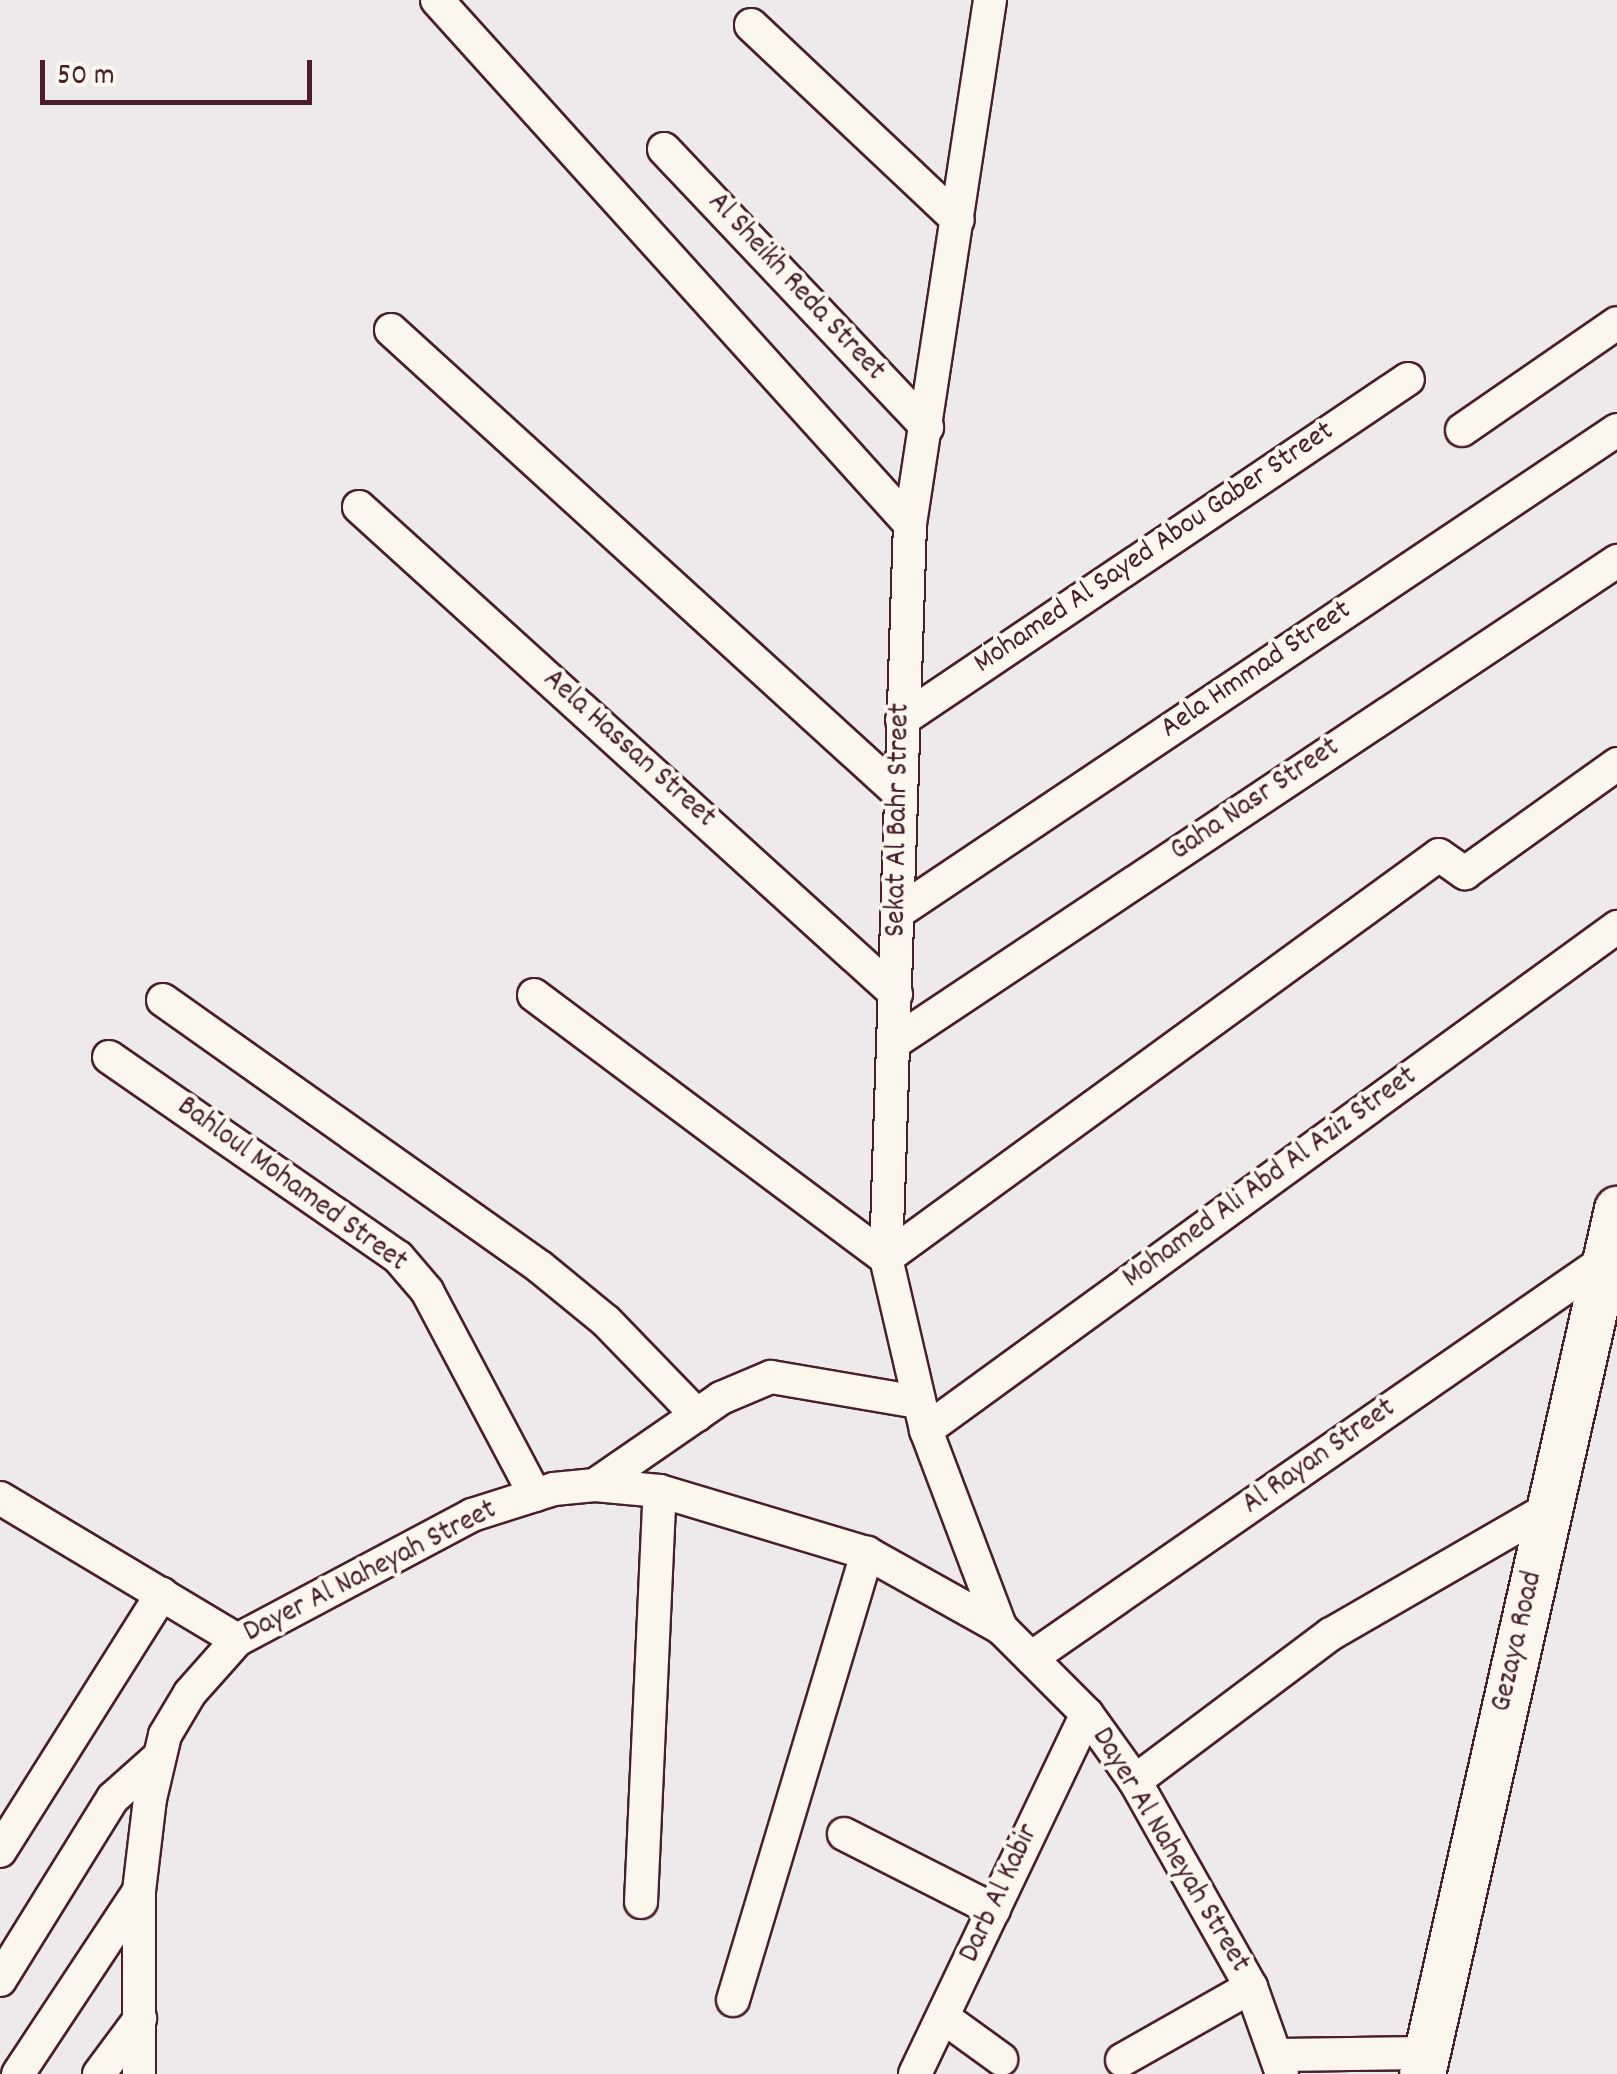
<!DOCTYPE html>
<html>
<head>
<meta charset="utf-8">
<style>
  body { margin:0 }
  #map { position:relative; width:1617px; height:2074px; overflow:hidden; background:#eeeaeb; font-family:Dekko,sans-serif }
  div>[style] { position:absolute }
  .roads { filter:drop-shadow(2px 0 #4a1f2b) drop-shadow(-2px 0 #4a1f2b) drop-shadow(0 2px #4a1f2b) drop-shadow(0 -2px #4a1f2b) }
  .street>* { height:32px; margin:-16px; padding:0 16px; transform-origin:16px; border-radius:16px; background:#fbf7ec }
  .secondary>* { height:45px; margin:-22.5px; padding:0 22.5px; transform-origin:22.5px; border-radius:22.5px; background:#fbf7ec }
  span { translate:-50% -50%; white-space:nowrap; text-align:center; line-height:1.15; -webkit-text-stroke:8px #fbf7ec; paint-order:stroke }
  .street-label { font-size:30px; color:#4a1f2b }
  .scale { position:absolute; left:40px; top:60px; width:272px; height:45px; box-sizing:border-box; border:5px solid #4a1f2b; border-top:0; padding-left:12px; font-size:30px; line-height:35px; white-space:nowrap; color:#4a1f2b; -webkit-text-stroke:8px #fbf7ec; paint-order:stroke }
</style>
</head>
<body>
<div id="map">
  <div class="roads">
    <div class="street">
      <i style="left:437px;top:0;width:706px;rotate:47.93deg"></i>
      <i style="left:990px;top:0;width:530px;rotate:98.68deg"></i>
      <i style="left:910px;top:524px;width:734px;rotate:91.87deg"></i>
      <i style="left:886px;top:1258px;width:177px;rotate:76.9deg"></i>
      <i style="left:926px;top:1430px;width:212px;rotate:69.3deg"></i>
      <i style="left:751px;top:25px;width:284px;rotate:43.3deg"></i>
      <i style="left:664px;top:149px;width:383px;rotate:46.6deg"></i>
      <i style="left:391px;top:330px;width:689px;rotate:42.35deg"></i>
      <i style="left:1462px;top:430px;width:188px;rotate:-34.6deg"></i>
      <i style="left:359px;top:507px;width:725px;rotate:42.2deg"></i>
      <i style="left:902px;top:720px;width:610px;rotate:-33.98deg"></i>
      <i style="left:897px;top:913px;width:867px;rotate:-33.86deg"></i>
      <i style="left:534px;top:995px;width:439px;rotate:36.8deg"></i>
      <i style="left:886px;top:1258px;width:684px;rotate:-36.08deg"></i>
      <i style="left:1439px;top:855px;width:32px;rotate:35deg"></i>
      <i style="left:1465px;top:873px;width:187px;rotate:-35.6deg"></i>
      <i style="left:163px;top:1000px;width:462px;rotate:35.3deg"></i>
      <i style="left:540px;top:1267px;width:85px;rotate:39.3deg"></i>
      <i style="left:606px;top:1321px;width:131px;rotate:45.9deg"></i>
      <i style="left:895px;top:1042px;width:868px;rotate:-33.67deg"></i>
      <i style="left:109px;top:1057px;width:351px;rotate:34.7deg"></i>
      <i style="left:398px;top:1257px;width:45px;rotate:49.5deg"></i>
      <i style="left:427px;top:1291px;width:231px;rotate:62.1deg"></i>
      <i style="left:926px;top:1430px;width:855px;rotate:-36.05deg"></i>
      <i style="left:595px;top:1485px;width:153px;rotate:-34.6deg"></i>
      <i style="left:721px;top:1398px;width:54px;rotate:-22.8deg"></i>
      <i style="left:771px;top:1377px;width:149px;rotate:9.7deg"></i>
      <i style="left:0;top:1498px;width:276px;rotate:30.9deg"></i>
      <i style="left:1031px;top:1658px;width:702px;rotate:-34.73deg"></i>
      <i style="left:1135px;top:1781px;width:245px;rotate:-36.9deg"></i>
      <i style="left:1331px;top:1634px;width:254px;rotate:-30deg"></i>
      <i style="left:844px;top:1834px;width:168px;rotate:26.9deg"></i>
      <i style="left:0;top:1851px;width:304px;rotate:-57.8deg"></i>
      <i style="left:641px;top:1902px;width:411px;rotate:-87.4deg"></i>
      <i style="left:0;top:1980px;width:214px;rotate:-58.2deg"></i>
      <i style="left:113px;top:1798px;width:62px;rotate:-41.7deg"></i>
      <i style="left:733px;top:2000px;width:467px;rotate:-73.3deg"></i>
      <i style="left:943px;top:2017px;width:72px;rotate:35.9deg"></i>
      <i style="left:1278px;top:2055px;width:146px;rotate:-0.8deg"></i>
      <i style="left:1122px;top:2060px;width:148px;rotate:-29.5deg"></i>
      <i style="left:18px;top:2074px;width:219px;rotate:-56.5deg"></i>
      <i style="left:99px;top:2074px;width:69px;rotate:-53.3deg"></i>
      <i style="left:139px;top:2074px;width:183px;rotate:-90deg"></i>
      <i style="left:139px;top:1891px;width:93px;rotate:-83.2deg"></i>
      <i style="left:150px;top:1799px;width:66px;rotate:-76.8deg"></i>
      <i style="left:165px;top:1735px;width:49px;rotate:-59.2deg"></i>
      <i style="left:190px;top:1693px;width:71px;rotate:-48.4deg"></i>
      <i style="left:237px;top:1640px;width:266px;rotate:-28deg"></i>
      <i style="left:472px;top:1515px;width:86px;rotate:-17.6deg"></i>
      <i style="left:554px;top:1489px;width:41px;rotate:-5.6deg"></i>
      <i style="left:595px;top:1485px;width:65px;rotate:5.3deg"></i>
      <i style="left:660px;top:1491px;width:216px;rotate:16.7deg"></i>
      <i style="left:867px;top:1553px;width:154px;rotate:29.2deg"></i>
      <i style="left:1001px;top:1628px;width:122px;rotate:45deg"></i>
      <i style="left:1087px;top:1714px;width:82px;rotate:54.4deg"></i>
      <i style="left:1135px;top:1781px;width:236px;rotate:60.6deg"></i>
      <i style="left:1251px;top:1987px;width:92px;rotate:70.4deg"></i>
      <i style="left:915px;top:2074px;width:399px;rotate:-64.5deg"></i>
    </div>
    <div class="secondary">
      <i style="left:1422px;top:2074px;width:887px;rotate:-77.3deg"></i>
    </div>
  </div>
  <div class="street-label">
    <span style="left:795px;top:288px;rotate:47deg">Al Sheikh Reda Street</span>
    <span style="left:1155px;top:549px;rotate:-34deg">Mohamed Al Sayed Abou Gaber Street</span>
    <span style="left:1257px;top:671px;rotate:-34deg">Aela Hmmad Street</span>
    <span style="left:628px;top:750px;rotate:42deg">Aela Hassan Street</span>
    <span style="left:1256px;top:801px;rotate:-34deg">Gaha Nasr Street</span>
    <span style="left:900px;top:820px;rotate:-89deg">Sekat Al Bahr Street</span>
    <span style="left:1271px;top:1179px;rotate:-36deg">Mohamed Ali Abd Al Aziz Street</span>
    <span style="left:291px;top:1186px;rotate:36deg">Bahloul Mohamed Street</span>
    <span style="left:1320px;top:1458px;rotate:-35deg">Al Rayan Street</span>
    <span style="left:371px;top:1573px;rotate:-27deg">Dayer Al Naheyah Street</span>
    <span style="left:1519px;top:1642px;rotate:-77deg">Gezaya Road</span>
    <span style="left:1169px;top:1851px;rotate:59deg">Dayer Al Naheyah Street</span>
    <span style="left:1001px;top:1894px;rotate:-65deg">Darb Al Kabir</span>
  </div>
  <div class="scale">50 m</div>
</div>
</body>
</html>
